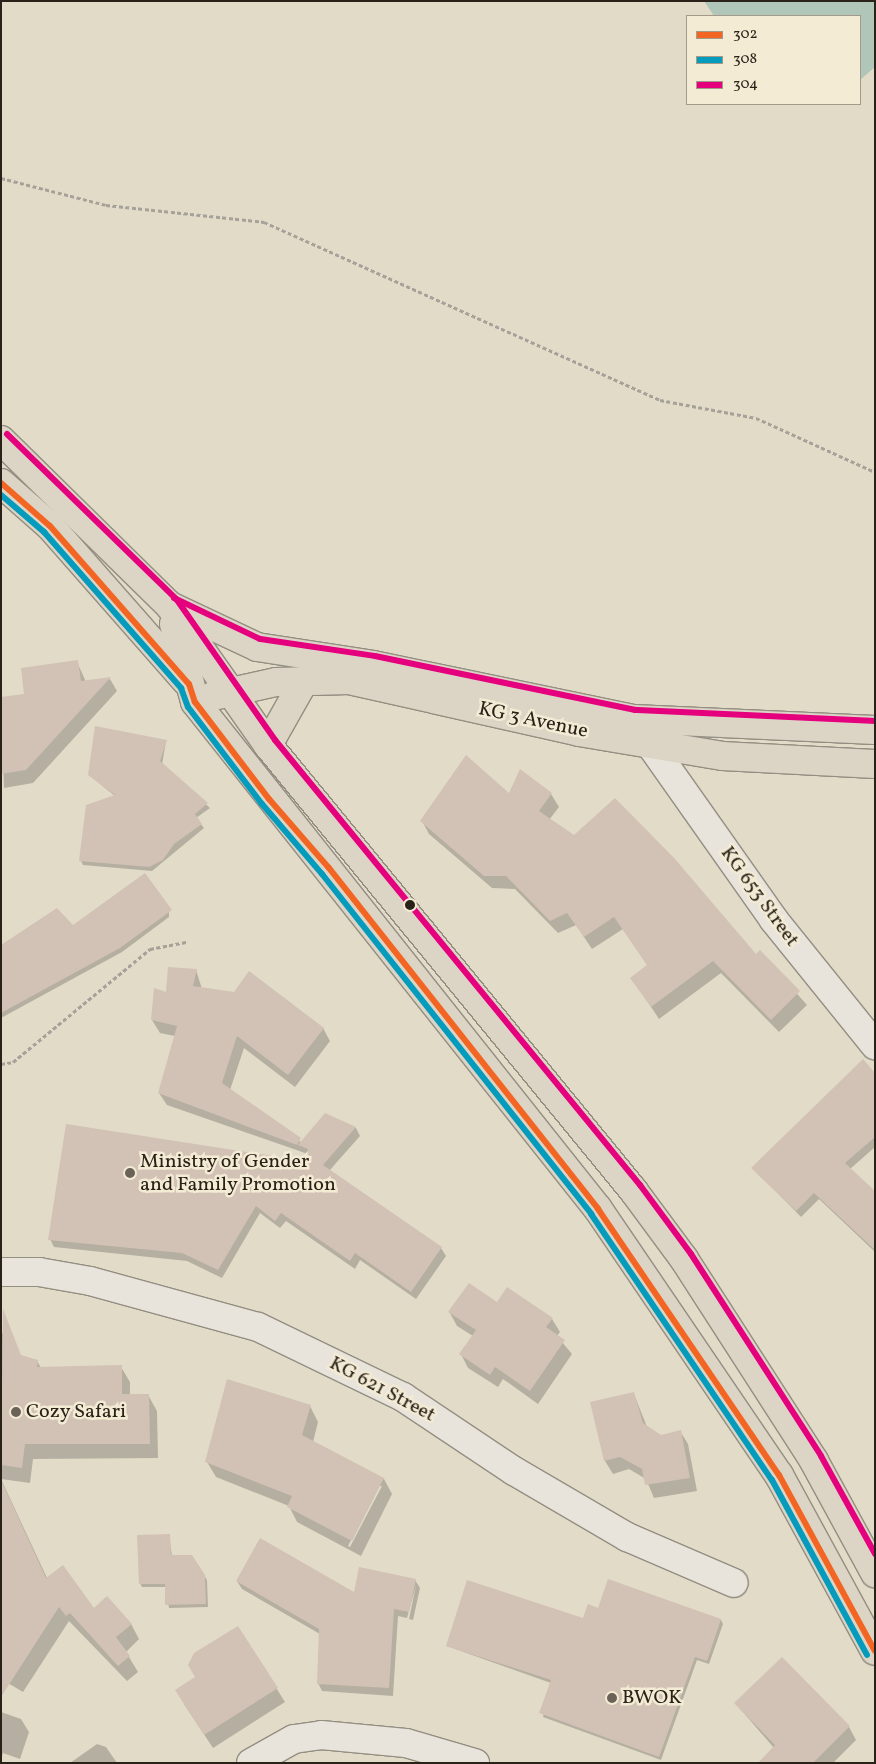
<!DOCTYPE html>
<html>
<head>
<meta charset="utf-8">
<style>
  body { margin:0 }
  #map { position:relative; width:876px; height:1764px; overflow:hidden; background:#e2dbc8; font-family:Vollkorn,serif }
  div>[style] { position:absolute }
  .water>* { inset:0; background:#afc6b8 }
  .shadow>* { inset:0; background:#0003 }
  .building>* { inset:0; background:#d2c1b5 }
  .path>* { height:3px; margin-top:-1.5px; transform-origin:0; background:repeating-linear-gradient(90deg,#a6a199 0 4px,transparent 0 6.5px) }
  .roads { filter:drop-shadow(1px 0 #938e82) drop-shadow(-1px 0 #938e82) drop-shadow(0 1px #938e82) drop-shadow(0 -1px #938e82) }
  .minor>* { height:28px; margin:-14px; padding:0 14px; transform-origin:14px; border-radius:14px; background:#e8e4db }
  .major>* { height:28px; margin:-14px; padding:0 14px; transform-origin:14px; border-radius:14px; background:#dcd4c5 }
  .bus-1>* { height:6px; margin:-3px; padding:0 3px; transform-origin:3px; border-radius:3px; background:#f26522 }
  .bus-2>* { height:6px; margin:-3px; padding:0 3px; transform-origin:3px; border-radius:3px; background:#049bbc }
  .bus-3>* { height:6px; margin:-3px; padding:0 3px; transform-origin:3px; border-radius:3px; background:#e5007d }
  .dots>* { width:14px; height:14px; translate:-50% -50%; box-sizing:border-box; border:2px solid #f3ebd4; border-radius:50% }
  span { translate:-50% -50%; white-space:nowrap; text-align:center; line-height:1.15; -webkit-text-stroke:5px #f3ebd4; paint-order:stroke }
  .street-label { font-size:20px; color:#2a2118 }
  .poi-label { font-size:20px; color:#2a2118 }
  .left { translate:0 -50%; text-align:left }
  .frame { position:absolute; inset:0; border:2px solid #2a2118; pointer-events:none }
  .legend { position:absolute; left:686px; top:15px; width:175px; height:90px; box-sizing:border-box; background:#f3ebd4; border:1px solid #a39a89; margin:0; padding:6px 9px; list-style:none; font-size:15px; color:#2a2118 }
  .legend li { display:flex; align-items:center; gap:10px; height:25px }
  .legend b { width:25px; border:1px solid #a39a89 }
</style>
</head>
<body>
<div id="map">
  <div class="water">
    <i style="clip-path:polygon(704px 1px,875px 1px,875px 67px,860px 80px,860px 16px,714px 16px)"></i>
  </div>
  <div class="shadow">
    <i style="clip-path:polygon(77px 662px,86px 682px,110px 679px,117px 691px,33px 783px,4px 788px,1px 699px,25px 695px)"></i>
    <i style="clip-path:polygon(166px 741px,162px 765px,210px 808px,196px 818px,204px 828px,152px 871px,83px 865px,81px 861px,115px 796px,89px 775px)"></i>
    <i style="clip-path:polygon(520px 771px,551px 794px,559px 807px,549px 820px,756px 956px,760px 952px,807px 1005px,779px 1032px,721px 973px,659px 1019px,632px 978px,648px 966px,623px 929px,592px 949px,576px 925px,558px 933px,515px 889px,492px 888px,429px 834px,422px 821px,510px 795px)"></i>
    <i style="clip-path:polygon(169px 910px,169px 917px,122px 952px,1px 1018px,1px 947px,73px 927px)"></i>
    <i style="clip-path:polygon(196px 970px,202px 989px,323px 1028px,330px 1041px,295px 1087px,244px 1048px,230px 1090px,302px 1143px,325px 1114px,356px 1128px,360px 1136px,329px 1171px,441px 1248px,446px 1256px,416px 1299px,360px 1260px,355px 1269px,286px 1221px,280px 1228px,260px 1213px,222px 1278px,187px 1261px,54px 1247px,50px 1239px,306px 1163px,308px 1154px,167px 1105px,159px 1093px,175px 1036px,160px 1033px,152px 1020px,167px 993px)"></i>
    <i style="clip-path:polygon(875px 1075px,875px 1147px,850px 1169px,875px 1193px,875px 1252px,819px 1199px,801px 1217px,753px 1168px)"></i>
    <i style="clip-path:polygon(497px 1303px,552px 1319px,560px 1332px,557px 1336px,572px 1354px,538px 1404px,503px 1379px,498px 1387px,468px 1368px,461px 1354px,473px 1336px,457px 1326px,450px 1313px)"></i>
    <i style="clip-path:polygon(1px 1331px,20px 1356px,37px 1361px,41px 1368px,121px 1367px,130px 1382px,130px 1396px,148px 1395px,157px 1411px,158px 1458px,33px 1459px,30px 1483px,1px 1479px)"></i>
    <i style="clip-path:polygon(634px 1394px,647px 1427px,661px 1436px,680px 1431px,688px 1444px,697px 1491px,654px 1498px,646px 1479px,629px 1469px,613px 1474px,605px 1461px)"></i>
    <i style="clip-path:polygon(evenodd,310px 1406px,318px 1422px,313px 1442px,384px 1479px,392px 1494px,361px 1556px,297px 1522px,289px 1506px,216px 1477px,207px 1462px,310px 1406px,379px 1486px,382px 1486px,350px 1547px,348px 1546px,379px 1486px)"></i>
    <i style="clip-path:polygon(1px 1479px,47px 1578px,94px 1610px,131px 1624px,139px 1639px,126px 1652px,138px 1672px,127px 1681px,69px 1621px,23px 1692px,1px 1679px)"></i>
    <i style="clip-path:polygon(169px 1535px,172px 1556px,192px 1556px,207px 1580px,208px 1607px,169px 1608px,166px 1587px,142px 1587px,140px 1583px)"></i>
    <i style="clip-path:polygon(415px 1580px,420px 1588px,413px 1620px,409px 1619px,416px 1585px,407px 1618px,398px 1616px,393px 1696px,322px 1691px,318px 1683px,320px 1634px,242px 1589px,237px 1581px,354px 1594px)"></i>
    <i style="clip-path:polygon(584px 1619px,721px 1620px,723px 1624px,709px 1664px,697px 1660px,661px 1760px,543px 1717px,551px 1683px,447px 1646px)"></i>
    <i style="clip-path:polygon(238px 1627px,285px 1702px,213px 1748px,184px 1704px,196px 1678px)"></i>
    <i style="clip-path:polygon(736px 1704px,849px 1727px,856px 1740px,833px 1763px,767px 1763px,774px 1748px)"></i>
    <i style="clip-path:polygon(1px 1712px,21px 1719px,29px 1732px,20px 1759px,3px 1753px,1px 1759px)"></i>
    <i style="clip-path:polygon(97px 1744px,106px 1747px,117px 1763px,70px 1763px)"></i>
  </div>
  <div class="building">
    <i style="clip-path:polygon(78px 660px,81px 681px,111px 677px,26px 770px,1px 774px,1px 697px,24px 694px,21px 668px)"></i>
    <i style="clip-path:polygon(95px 726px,167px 740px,160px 761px,208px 803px,195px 814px,202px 824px,174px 844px,163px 860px,149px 867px,79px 861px,86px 805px,115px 795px,88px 775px)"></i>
    <i style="clip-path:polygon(466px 755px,509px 793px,520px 769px,552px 793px,539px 811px,574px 835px,615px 798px,675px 859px,756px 954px,760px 950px,800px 991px,771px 1020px,713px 961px,651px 1007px,630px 978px,647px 965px,614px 917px,584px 937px,567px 913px,550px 921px,506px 876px,484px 876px,420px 821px)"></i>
    <i style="clip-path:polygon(145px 873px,172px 910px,120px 948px,1px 1013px,1px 945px,57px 908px,73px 925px)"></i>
    <i style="clip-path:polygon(168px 967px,197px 969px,193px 986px,234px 992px,249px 971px,324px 1028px,288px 1075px,237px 1036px,222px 1083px,301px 1138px,297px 1145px,158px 1093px,177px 1026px,151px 1020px,154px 988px,166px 992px)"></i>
    <i style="clip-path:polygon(863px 1059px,875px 1073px,875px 1137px,845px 1163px,875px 1191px,875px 1250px,814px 1193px,796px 1211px,751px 1168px)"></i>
    <i style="clip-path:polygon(325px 1113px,356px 1127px,323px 1165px,442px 1247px,411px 1292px,355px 1253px,350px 1261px,281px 1213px,275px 1221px,256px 1206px,218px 1270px,182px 1253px,48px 1240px,66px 1124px,305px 1161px,308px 1149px,298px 1145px)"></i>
    <i style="clip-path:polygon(469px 1283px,497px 1302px,507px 1287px,553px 1318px,546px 1327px,565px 1340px,530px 1391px,495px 1367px,490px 1375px,459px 1354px,476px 1330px,448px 1312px)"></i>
    <i style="clip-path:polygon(3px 1309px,21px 1355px,38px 1360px,37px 1367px,122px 1365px,122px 1394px,149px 1394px,150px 1444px,25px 1444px,22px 1468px,1px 1465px)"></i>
    <i style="clip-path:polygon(227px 1379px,311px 1405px,302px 1435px,384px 1478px,352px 1541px,287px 1507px,292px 1496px,205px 1462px)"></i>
    <i style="clip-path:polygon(634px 1392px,643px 1423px,661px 1435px,681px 1430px,690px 1478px,645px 1485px,642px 1469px,620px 1457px,604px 1461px,590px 1402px)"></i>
    <i style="clip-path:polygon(1px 1480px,46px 1578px,63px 1565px,94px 1608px,107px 1596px,132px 1624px,116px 1637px,130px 1656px,118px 1666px,70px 1613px,66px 1616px,59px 1607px,1px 1697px)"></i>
    <i style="clip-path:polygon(170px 1534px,171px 1555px,192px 1555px,205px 1575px,206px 1604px,165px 1605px,165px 1584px,139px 1584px,137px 1535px)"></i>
    <i style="clip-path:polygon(260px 1538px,354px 1592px,359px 1567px,416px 1579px,409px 1612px,394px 1609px,389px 1688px,317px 1684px,319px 1629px,236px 1581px)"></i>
    <i style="clip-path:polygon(608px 1579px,721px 1619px,707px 1661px,695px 1657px,659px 1757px,539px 1713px,551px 1680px,446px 1646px,467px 1580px,583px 1618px,588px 1604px,598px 1608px)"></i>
    <i style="clip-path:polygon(238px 1626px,278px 1688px,204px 1735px,175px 1690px,195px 1677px,188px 1665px,194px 1653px)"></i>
    <i style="clip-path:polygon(782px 1657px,850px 1726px,813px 1763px,758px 1763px,775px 1745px,734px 1703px)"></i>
  </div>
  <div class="path">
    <i style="left:1px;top:178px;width:108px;rotate:14.4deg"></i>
    <i style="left:106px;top:205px;width:159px;rotate:6.1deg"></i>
    <i style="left:264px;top:222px;width:434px;rotate:24.2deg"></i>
    <i style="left:660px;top:400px;width:98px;rotate:10.6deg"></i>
    <i style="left:756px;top:418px;width:131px;rotate:24.4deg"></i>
    <i style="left:1px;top:1064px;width:12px;rotate:-9deg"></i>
    <i style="left:13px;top:1062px;width:178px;rotate:-39.5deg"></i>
    <i style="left:150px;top:949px;width:38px;rotate:-11deg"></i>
  </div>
  <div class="roads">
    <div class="minor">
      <i style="left:650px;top:744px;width:215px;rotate:54.8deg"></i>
      <i style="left:774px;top:920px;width:161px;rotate:51.1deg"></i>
      <i style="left:1px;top:1272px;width:38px"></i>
      <i style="left:39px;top:1272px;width:52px;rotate:10deg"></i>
      <i style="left:90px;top:1281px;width:174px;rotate:15.3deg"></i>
      <i style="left:258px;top:1327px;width:161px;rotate:25.8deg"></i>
      <i style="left:403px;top:1397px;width:133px;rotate:33.7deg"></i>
      <i style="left:514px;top:1471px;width:131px;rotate:30.3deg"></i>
      <i style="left:627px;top:1537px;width:116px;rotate:23.3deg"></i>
      <i style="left:251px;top:1763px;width:49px;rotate:-29.2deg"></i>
      <i style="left:294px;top:1739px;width:27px;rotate:-8deg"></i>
      <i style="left:321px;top:1735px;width:85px;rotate:5.4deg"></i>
      <i style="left:406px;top:1743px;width:72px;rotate:16.2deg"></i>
    </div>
    <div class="major">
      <i style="left:1px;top:440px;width:237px;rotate:44.5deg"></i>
      <i style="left:170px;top:606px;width:170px;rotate:54.8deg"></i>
      <i style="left:268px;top:745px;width:576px;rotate:50.64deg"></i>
      <i style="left:633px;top:1190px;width:86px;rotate:53.5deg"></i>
      <i style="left:684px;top:1259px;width:240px;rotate:57.2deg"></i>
      <i style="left:814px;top:1461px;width:128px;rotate:61.4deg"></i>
      <i style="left:1px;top:483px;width:65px;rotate:41.3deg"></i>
      <i style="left:50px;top:526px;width:206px;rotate:48.7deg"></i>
      <i style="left:170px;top:606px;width:96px;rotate:25.2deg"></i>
      <i style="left:257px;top:647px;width:117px;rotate:8.8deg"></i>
      <i style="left:373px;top:665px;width:267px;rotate:11.7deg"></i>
      <i style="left:634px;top:719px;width:241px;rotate:2.6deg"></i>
      <i style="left:174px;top:624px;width:81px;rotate:74.9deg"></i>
      <i style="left:195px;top:702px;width:648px;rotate:51.52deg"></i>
      <i style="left:598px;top:1209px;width:322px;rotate:55.8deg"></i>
      <i style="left:779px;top:1475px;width:200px;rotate:61.4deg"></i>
      <i style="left:213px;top:696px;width:65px;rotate:-12.5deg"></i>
      <i style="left:276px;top:682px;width:73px;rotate:-1.6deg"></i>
      <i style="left:349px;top:680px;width:236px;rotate:12.7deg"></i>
      <i style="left:579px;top:732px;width:145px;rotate:9.5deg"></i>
      <i style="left:722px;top:756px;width:153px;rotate:3deg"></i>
      <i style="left:268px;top:745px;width:71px;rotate:-60.6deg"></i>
    </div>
  </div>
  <div class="bus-1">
    <i style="left:1px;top:483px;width:65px;rotate:41.3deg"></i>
    <i style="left:50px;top:526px;width:210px;rotate:48.7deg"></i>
    <i style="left:189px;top:684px;width:19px;rotate:72deg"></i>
    <i style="left:195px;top:702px;width:122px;rotate:52.7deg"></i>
    <i style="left:269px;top:799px;width:91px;rotate:49deg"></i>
    <i style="left:329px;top:868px;width:434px;rotate:51.7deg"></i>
    <i style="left:598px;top:1209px;width:322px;rotate:55.8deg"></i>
    <i style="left:779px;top:1475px;width:200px;rotate:61.4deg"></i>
  </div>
  <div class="bus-2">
    <i style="left:1px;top:495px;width:57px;rotate:40.7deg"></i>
    <i style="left:44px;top:532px;width:208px;rotate:48.7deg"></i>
    <i style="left:181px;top:688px;width:20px;rotate:70deg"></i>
    <i style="left:188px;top:707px;width:122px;rotate:52.7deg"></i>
    <i style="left:262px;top:804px;width:92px;rotate:49.4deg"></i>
    <i style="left:322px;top:874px;width:434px;rotate:51.6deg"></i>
    <i style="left:591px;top:1214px;width:322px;rotate:55.8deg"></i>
    <i style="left:772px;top:1480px;width:199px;rotate:61.5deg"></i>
  </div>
  <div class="bus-3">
    <i style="left:7px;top:434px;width:238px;rotate:44.3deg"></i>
    <i style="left:177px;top:600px;width:171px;rotate:55deg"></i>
    <i style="left:275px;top:740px;width:576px;rotate:50.64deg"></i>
    <i style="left:640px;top:1185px;width:86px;rotate:53.5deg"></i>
    <i style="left:691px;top:1254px;width:240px;rotate:57.2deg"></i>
    <i style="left:821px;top:1456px;width:112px;rotate:61.1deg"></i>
    <i style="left:174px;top:598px;width:95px;rotate:25.5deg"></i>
    <i style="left:260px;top:639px;width:116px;rotate:8.4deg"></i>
    <i style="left:375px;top:656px;width:266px;rotate:11.7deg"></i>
    <i style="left:635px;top:710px;width:240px;rotate:2.6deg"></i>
  </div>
  <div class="dots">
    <i style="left:410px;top:905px;background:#2a2118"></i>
    <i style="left:130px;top:1173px;background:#6a6256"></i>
    <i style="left:16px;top:1412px;background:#6a6256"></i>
    <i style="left:612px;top:1698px;background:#6a6256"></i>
  </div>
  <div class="street-label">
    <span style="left:533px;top:721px;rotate:12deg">KG 3 Avenue</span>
    <span style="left:759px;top:897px;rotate:54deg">KG 653 Street</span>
    <span style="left:382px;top:1390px;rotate:28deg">KG 621 Street</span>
  </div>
  <div class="poi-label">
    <span class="left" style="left:140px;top:1174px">Ministry of Gender<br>and Family Promotion</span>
    <span class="left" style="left:26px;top:1412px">Cozy Safari</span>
    <span class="left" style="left:622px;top:1698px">BWOK</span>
  </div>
  <div class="frame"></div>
  <ul class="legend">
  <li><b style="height:6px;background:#f26522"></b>302</li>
  <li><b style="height:6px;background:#049bbc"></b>308</li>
  <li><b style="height:6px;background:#e5007d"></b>304</li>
  </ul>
</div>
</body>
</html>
